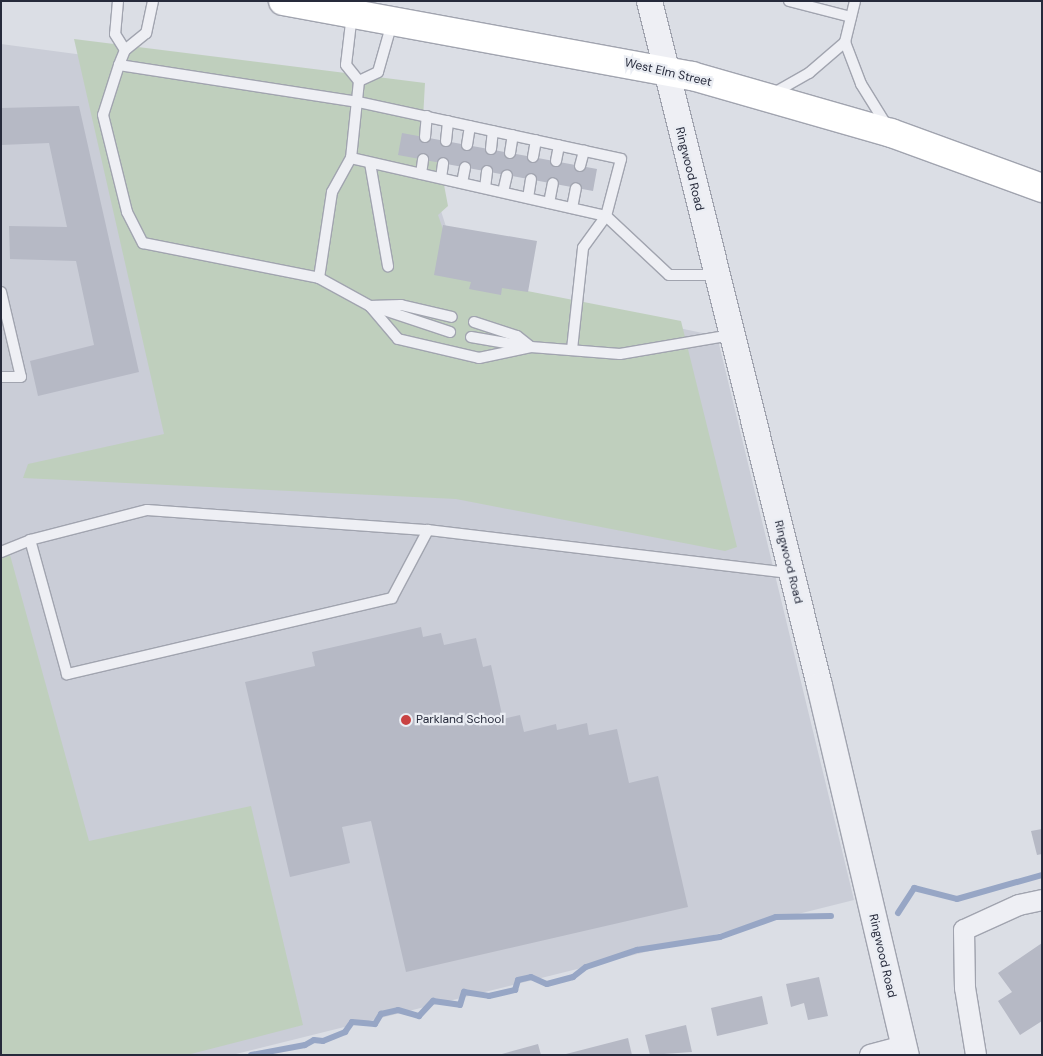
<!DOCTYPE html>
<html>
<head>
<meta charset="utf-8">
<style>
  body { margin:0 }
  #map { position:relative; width:1043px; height:1056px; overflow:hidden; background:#dbdee5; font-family:"DM Sans",sans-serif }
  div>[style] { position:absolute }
  .built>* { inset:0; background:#cacdd7 }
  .green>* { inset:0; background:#bfcfbd }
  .stream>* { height:6px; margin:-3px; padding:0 3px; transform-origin:3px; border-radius:3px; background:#97a6c5 }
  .building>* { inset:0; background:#b6b9c5 }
  .roads { filter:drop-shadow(1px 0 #a1a4af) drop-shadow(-1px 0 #a1a4af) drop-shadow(0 1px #a1a4af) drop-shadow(0 -1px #a1a4af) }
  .service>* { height:10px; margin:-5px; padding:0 5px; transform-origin:5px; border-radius:5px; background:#eeeff4 }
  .minor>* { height:20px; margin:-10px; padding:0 10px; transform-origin:10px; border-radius:10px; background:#eeeff4 }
  .tertiary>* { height:25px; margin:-12.5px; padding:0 12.5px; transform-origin:12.5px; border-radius:12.5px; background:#eeeff4 }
  .primary>* { height:28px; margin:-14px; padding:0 14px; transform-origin:14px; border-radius:14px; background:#fff }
  .dots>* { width:14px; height:14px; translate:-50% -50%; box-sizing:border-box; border:2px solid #eaedf3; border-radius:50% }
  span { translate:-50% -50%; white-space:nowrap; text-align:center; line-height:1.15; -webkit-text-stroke:4.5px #eaedf3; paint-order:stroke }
  .street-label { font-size:12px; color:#262a3b }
  .poi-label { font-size:12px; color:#262a3b }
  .left { translate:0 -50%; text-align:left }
  .frame { position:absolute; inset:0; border:2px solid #262a3b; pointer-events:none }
</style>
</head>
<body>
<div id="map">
  <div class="built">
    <i style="clip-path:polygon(1px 44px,405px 98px,464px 283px,717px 336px,854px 900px,232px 1055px,1px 1055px)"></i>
  </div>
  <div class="green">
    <i style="clip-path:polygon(74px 39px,425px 83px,422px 137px,439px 158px,448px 206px,438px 215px,460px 278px,681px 321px,737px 547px,725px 551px,456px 499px,23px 478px,28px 464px,164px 434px)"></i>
    <i style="clip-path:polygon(10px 555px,89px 841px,251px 806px,303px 1025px,187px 1055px,1px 1055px,1px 558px)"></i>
  </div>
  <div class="stream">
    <i style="left:898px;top:913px;width:30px;rotate:-57deg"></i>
    <i style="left:914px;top:888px;width:44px;rotate:14.3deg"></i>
    <i style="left:957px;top:899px;width:88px;rotate:-15.8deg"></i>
    <i style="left:251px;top:1055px;width:55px;rotate:-10.5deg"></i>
    <i style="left:305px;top:1045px;width:10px;rotate:-29deg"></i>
    <i style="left:314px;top:1040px;width:9px;rotate:6deg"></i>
    <i style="left:323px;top:1041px;width:24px;rotate:-22deg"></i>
    <i style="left:345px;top:1032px;width:12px;rotate:-55deg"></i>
    <i style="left:352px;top:1022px;width:23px;rotate:5deg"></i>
    <i style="left:375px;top:1024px;width:12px;rotate:-59deg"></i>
    <i style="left:381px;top:1014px;width:17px;rotate:-13deg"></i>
    <i style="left:398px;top:1010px;width:22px;rotate:16deg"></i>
    <i style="left:419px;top:1016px;width:21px;rotate:-47deg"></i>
    <i style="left:433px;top:1001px;width:27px;rotate:8deg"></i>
    <i style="left:460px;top:1005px;width:14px;rotate:-73deg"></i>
    <i style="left:464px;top:992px;width:25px;rotate:9deg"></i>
    <i style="left:489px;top:996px;width:27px;rotate:-13deg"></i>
    <i style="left:515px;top:990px;width:10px;rotate:-73deg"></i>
    <i style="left:518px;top:980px;width:13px;rotate:-13deg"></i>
    <i style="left:531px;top:977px;width:17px;rotate:24deg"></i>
    <i style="left:547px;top:984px;width:27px;rotate:-15deg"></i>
    <i style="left:573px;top:977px;width:16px;rotate:-38deg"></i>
    <i style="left:586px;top:967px;width:54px;rotate:-18.4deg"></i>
    <i style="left:637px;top:950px;width:84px;rotate:-8.9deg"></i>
    <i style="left:720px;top:937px;width:59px;rotate:-19.7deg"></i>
    <i style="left:776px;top:917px;width:55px;rotate:-1deg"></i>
  </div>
  <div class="building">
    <i style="clip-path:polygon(79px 106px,139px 372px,38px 396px,30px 361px,94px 345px,76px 261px,10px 259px,9px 226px,67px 227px,49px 143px,1px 145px,1px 108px)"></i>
    <i style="clip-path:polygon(402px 133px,597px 169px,593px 191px,398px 155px)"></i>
    <i style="clip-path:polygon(443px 225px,537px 241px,528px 292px,502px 288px,501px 295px,469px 289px,471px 282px,434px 275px)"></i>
    <i style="clip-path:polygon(421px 627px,423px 637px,441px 633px,444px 645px,476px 638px,483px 667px,491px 665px,503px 719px,520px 715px,524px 732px,556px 724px,557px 730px,587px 723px,589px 735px,617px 729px,629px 783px,658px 776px,688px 907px,406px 972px,371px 821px,342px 827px,350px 863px,290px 877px,245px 682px,315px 666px,312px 652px)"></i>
    <i style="clip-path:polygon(1042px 829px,1042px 854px,1037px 855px,1031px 831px)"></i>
    <i style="clip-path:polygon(1042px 943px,1042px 1021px,1020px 1035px,998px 1001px,1012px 992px,998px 973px)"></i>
    <i style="clip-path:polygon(819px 977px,828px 1016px,808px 1020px,804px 1003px,791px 1007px,786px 984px)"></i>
    <i style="clip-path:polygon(762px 996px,768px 1024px,717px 1036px,711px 1008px)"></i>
    <i style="clip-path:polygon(686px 1025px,692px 1052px,650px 1055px,645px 1035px)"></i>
    <i style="clip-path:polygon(628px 1038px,632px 1055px,566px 1055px,566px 1054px)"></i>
    <i style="clip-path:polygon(538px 1044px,541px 1055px,502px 1055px,502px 1054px)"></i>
  </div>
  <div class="roads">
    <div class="service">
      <i style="left:118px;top:1px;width:33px;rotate:95deg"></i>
      <i style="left:115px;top:34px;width:19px;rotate:58deg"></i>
      <i style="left:153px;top:1px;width:33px;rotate:102deg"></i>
      <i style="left:146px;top:33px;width:27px;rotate:141deg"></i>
      <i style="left:125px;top:50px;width:16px;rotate:112deg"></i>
      <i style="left:119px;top:65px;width:242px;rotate:8.8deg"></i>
      <i style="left:358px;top:102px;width:269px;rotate:12.2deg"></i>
      <i style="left:621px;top:159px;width:59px;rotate:104.7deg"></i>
      <i style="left:606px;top:216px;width:39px;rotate:126deg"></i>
      <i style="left:583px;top:248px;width:102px;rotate:96.2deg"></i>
      <i style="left:789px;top:1px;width:64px;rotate:14.5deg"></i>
      <i style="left:352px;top:14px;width:51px;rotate:96.7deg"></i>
      <i style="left:346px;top:65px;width:21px;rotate:51deg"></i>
      <i style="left:359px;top:81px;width:77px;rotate:95.9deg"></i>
      <i style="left:351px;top:158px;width:262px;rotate:12.8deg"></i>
      <i style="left:606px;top:216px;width:86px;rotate:43.1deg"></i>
      <i style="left:669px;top:275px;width:47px"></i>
      <i style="left:845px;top:42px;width:45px;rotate:69.1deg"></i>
      <i style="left:861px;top:84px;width:49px;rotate:58.2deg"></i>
      <i style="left:119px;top:65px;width:52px;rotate:107.7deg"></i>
      <i style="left:103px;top:115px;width:100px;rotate:76.1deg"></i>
      <i style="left:127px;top:212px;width:35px;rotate:63deg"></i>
      <i style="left:143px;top:243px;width:179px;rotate:11.2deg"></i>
      <i style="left:319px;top:278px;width:58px;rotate:28.8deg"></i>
      <i style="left:370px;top:306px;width:31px;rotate:-2deg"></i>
      <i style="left:401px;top:305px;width:52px;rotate:13.2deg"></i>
      <i style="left:359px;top:81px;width:21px;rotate:-25deg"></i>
      <i style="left:378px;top:72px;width:51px;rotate:-74.1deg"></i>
      <i style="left:772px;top:94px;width:43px;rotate:-29.6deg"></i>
      <i style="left:809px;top:73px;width:48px;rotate:-40.7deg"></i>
      <i style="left:845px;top:42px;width:42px;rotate:-76.3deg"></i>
      <i style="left:425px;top:137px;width:21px;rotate:-85deg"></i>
      <i style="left:446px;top:141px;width:20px;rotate:-84deg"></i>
      <i style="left:467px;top:145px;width:19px;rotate:-81deg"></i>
      <i style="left:491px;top:149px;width:18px;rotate:-84deg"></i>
      <i style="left:510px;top:153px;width:18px;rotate:-81deg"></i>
      <i style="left:533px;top:157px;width:17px;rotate:-80deg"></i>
      <i style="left:556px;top:161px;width:16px;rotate:-79deg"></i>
      <i style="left:370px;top:163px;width:105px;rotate:80.1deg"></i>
      <i style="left:580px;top:166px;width:16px;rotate:-75deg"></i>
      <i style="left:421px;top:174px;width:15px;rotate:-82deg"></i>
      <i style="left:441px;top:178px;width:15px;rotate:-82deg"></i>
      <i style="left:462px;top:183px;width:16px;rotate:-79deg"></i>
      <i style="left:485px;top:188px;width:17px;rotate:-83deg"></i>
      <i style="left:503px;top:192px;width:17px;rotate:-77deg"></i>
      <i style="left:528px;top:198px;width:19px;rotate:-81deg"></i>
      <i style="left:549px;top:203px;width:20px;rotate:-79deg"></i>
      <i style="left:572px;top:208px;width:20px;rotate:-79deg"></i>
      <i style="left:319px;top:278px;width:87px;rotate:-81.4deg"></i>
      <i style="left:332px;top:192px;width:39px;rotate:-61deg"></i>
      <i style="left:1px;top:292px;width:87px;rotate:76.8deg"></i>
      <i style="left:21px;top:377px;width:20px;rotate:180deg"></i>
      <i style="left:370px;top:306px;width:43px;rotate:49.7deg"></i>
      <i style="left:398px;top:339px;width:83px;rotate:13.2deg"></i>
      <i style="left:479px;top:358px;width:53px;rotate:-11.9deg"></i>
      <i style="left:378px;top:308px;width:76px;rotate:18.4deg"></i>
      <i style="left:474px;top:322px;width:45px;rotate:18deg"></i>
      <i style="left:517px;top:336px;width:18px;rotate:38deg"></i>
      <i style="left:531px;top:347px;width:89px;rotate:4.5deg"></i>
      <i style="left:620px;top:354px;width:113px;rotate:-9.7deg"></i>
      <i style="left:471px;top:337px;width:59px;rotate:9.8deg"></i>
      <i style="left:428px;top:530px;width:77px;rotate:117.9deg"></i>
      <i style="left:392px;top:598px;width:334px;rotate:166.8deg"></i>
      <i style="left:67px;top:674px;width:139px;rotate:-105.4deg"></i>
      <i style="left:30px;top:540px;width:121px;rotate:-14.4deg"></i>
      <i style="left:147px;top:510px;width:282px;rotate:4.1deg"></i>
      <i style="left:428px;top:530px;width:365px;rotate:6.8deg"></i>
      <i style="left:1px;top:552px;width:31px;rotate:-22deg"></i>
    </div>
    <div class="minor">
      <i style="left:870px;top:1055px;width:35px;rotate:-15deg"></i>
      <i style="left:976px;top:1055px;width:68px;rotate:-99.3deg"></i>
      <i style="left:965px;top:988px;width:58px;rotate:-91deg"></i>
      <i style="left:964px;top:930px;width:60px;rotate:-24.4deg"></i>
      <i style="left:1019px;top:905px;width:24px;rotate:-12deg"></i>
    </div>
    <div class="tertiary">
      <i style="left:649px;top:1px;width:705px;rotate:76.04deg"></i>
      <i style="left:819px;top:685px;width:380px;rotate:76.8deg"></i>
    </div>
    <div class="primary">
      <i style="left:283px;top:1px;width:416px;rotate:10.4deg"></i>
      <i style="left:692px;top:76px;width:207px;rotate:16deg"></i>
      <i style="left:891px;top:133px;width:161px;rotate:20deg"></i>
    </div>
  </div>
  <div class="dots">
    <i style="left:406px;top:720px;background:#c94242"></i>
  </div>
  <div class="street-label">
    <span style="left:668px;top:73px;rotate:13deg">West Elm Street</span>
    <span style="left:689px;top:169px;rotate:76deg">Ringwood Road</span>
    <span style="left:788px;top:562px;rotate:76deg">Ringwood Road</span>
    <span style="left:882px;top:956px;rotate:77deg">Ringwood Road</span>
  </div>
  <div class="poi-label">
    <span class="left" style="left:416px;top:720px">Parkland School</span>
  </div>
  <div class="frame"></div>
</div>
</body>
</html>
